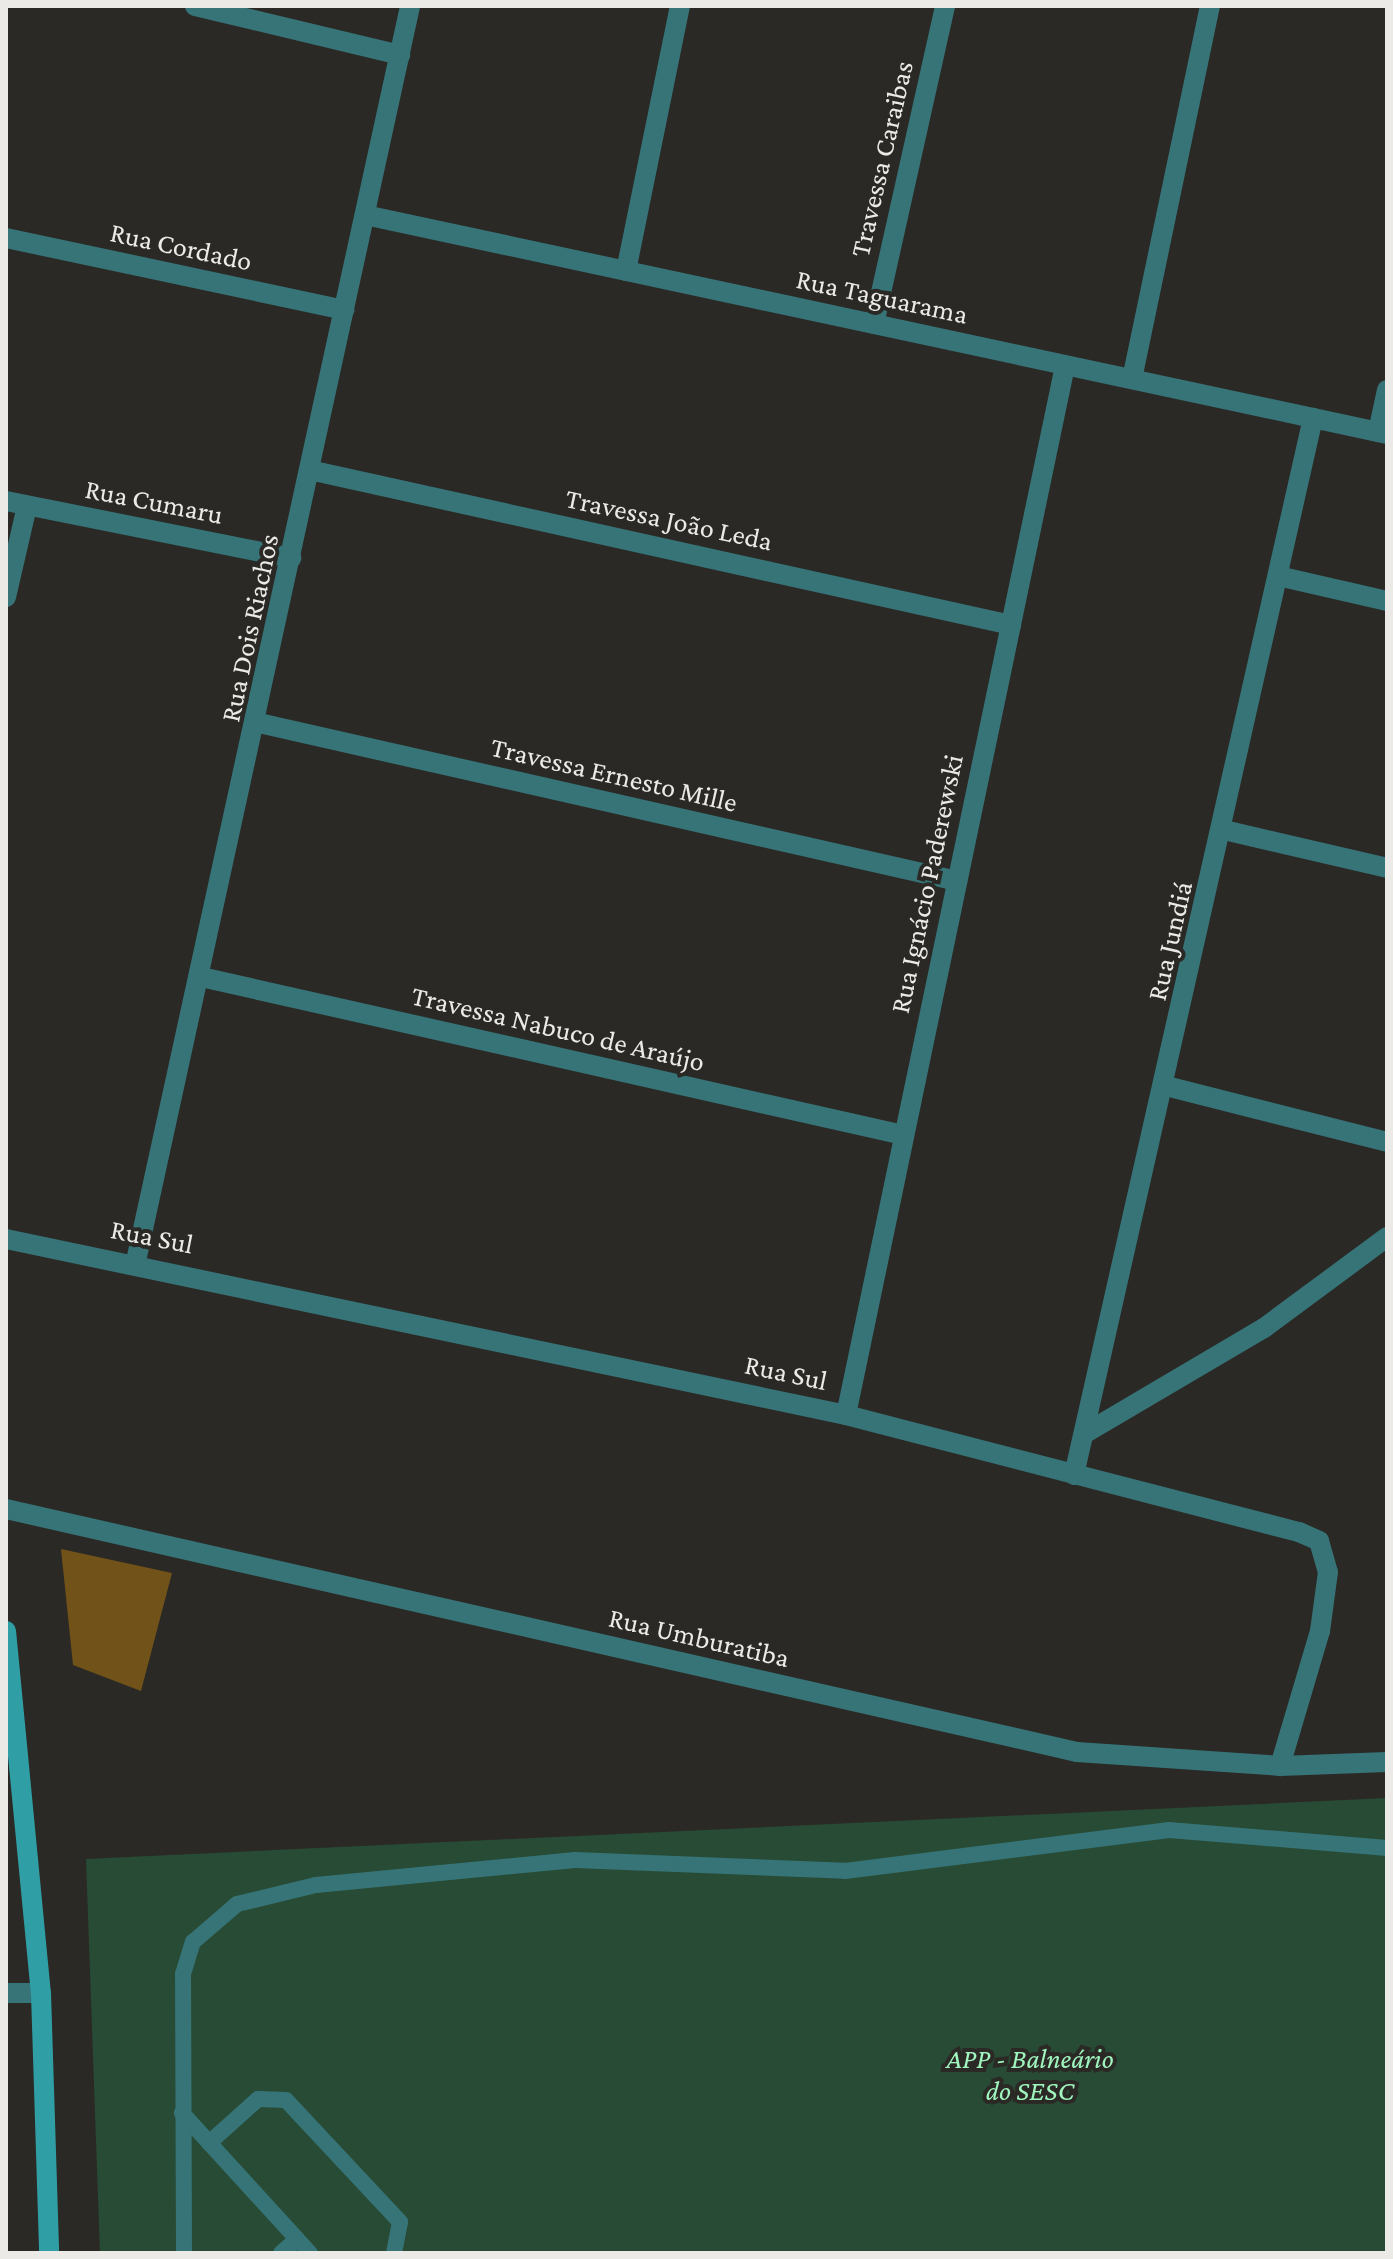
<!DOCTYPE html>
<html>
<head>
<meta charset="utf-8">
<style>
  body { margin:0 }
  #map { position:relative; width:1393px; height:2259px; overflow:hidden; background:#2b2925; font-family:"Crimson Pro",serif }
  div>[style] { position:absolute }
  .green>* { inset:0; background:#284b35 }
  .building>* { inset:0; background:#715219 }
  .lane>* { height:16px; margin:-8px; padding:0 8px; transform-origin:8px; border-radius:8px; background:#367478 }
  .street>* { height:20px; margin:-10px; padding:0 10px; transform-origin:10px; border-radius:10px; background:#367478 }
  .secondary>* { height:20px; margin:-10px; padding:0 10px; transform-origin:10px; border-radius:10px; background:#2f9fa5 }
  span { translate:-50% -50%; white-space:nowrap; text-align:center; line-height:1.15; -webkit-text-stroke:8px #2b2925; paint-order:stroke }
  .street-label { font-size:28px; color:#ebeae7 }
  .park-label { font-size:28px; color:#a0f6bf; font-style:italic }
  .frame { position:absolute; inset:0; border:8px solid #ebeae7; pointer-events:none }
</style>
</head>
<body>
<div id="map">
  <div class="green">
    <i style="clip-path:polygon(1387px 1798px,1387px 2253px,100px 2253px,86px 1859px)"></i>
  </div>
  <div class="building">
    <i style="clip-path:polygon(61px 1549px,172px 1573px,141px 1691px,73px 1665px)"></i>
  </div>
  <div class="lane">
    <i style="left:182px;top:2113px;width:190px;rotate:47.6deg"></i>
    <i style="left:209px;top:2143px;width:66px;rotate:-41.9deg"></i>
    <i style="left:258px;top:2099px;width:28px;rotate:2deg"></i>
    <i style="left:286px;top:2100px;width:167px;rotate:46.9deg"></i>
    <i style="left:400px;top:2222px;width:32px;rotate:101deg"></i>
    <i style="left:184px;top:2253px;width:279px;rotate:-90.2deg"></i>
    <i style="left:183px;top:1974px;width:34px;rotate:-73deg"></i>
    <i style="left:193px;top:1942px;width:58px;rotate:-40.8deg"></i>
    <i style="left:237px;top:1904px;width:81px;rotate:-13.5deg"></i>
    <i style="left:316px;top:1885px;width:260px;rotate:-5.5deg"></i>
    <i style="left:575px;top:1860px;width:270px;rotate:2.3deg"></i>
    <i style="left:845px;top:1871px;width:327px;rotate:-7.2deg"></i>
    <i style="left:1169px;top:1830px;width:219px;rotate:4.7deg"></i>
    <i style="left:281px;top:2253px;width:21px;rotate:-41deg"></i>
  </div>
  <div class="street">
    <i style="left:195px;top:6px;width:211px;rotate:13.4deg"></i>
    <i style="left:365px;top:215px;width:1045px;rotate:12.09deg"></i>
    <i style="left:6px;top:238px;width:346px;rotate:12deg"></i>
    <i style="left:626px;top:271px;width:270px;rotate:-78.5deg"></i>
    <i style="left:874px;top:324px;width:326px;rotate:-77.4deg"></i>
    <i style="left:1132px;top:379px;width:381px;rotate:-78.2deg"></i>
    <i style="left:1378px;top:432px;width:43px;rotate:-77.9deg"></i>
    <i style="left:314px;top:471px;width:714px;rotate:12.46deg"></i>
    <i style="left:6px;top:501px;width:291px;rotate:11.3deg"></i>
    <i style="left:1278px;top:576px;width:112px;rotate:12.9deg"></i>
    <i style="left:6px;top:597px;width:93px;rotate:-77deg"></i>
    <i style="left:259px;top:723px;width:716px;rotate:12.75deg"></i>
    <i style="left:1224px;top:830px;width:167px;rotate:13.1deg"></i>
    <i style="left:201px;top:977px;width:720px;rotate:12.68deg"></i>
    <i style="left:1166px;top:1086px;width:228px;rotate:14.2deg"></i>
    <i style="left:6px;top:1239px;width:858px;rotate:11.83deg"></i>
    <i style="left:846px;top:1415px;width:468px;rotate:14.5deg"></i>
    <i style="left:1299px;top:1532px;width:22px;rotate:24deg"></i>
    <i style="left:1319px;top:1541px;width:32px;rotate:74deg"></i>
    <i style="left:1328px;top:1572px;width:60px;rotate:97.7deg"></i>
    <i style="left:1320px;top:1631px;width:141px;rotate:106.5deg"></i>
    <i style="left:136px;top:1261px;width:1285px;rotate:-77.68deg"></i>
    <i style="left:846px;top:1415px;width:1072px;rotate:-78.21deg"></i>
    <i style="left:1084px;top:1434px;width:209px;rotate:-30.5deg"></i>
    <i style="left:1264px;top:1328px;width:153px;rotate:-36.5deg"></i>
    <i style="left:1074px;top:1475px;width:1084px;rotate:-77.26deg"></i>
    <i style="left:6px;top:1509px;width:1098px;rotate:12.78deg"></i>
    <i style="left:1077px;top:1752px;width:203px;rotate:3.9deg"></i>
    <i style="left:1280px;top:1766px;width:107px;rotate:-2.1deg"></i>
    <i style="left:6px;top:1993px;width:35px"></i>
  </div>
  <div class="secondary">
    <i style="left:6px;top:1631px;width:364px;rotate:84.5deg"></i>
    <i style="left:41px;top:1993px;width:260px;rotate:88.2deg"></i>
  </div>
  <div class="street-label">
    <span style="left:882px;top:159px;rotate:-77deg">Travessa Caraibas</span>
    <span style="left:181px;top:247px;rotate:12deg">Rua Cordado</span>
    <span style="left:882px;top:297px;rotate:12deg">Rua Taguarama</span>
    <span style="left:154px;top:502px;rotate:11deg">Rua Cumaru</span>
    <span style="left:669px;top:520px;rotate:12deg">Travessa João Leda</span>
    <span style="left:250px;top:628px;rotate:-78deg">Rua Dois Riachos</span>
    <span style="left:614px;top:775px;rotate:13deg">Travessa Ernesto Mille</span>
    <span style="left:927px;top:884px;rotate:-78deg">Rua Ignácio Paderewski</span>
    <span style="left:1170px;top:941px;rotate:-77deg">Rua Jundiá</span>
    <span style="left:558px;top:1029px;rotate:13deg">Travessa Nabuco de Araújo</span>
    <span style="left:152px;top:1237px;rotate:11deg">Rua Sul</span>
    <span style="left:786px;top:1373px;rotate:12deg">Rua Sul</span>
    <span style="left:699px;top:1638px;rotate:13deg">Rua Umburatiba</span>
  </div>
  <div class="park-label">
    <span style="left:1030px;top:2075px">APP - Balneário<br>do SESC</span>
  </div>
  <div class="frame"></div>
</div>
</body>
</html>
